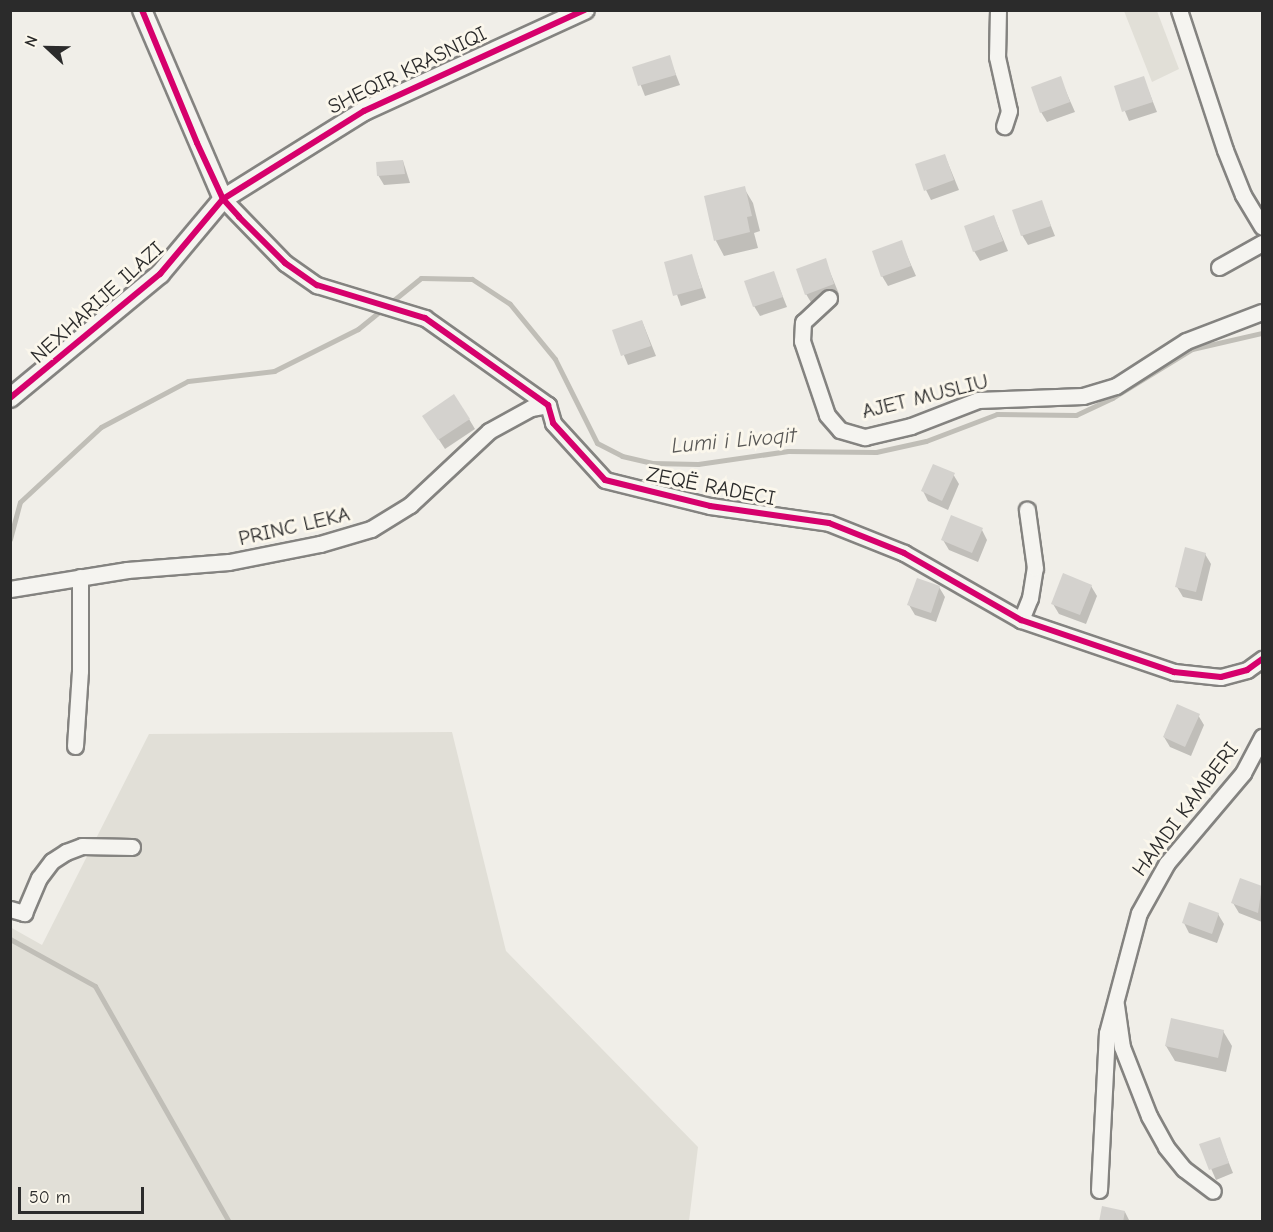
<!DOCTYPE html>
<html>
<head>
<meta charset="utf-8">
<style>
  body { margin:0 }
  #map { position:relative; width:1273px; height:1232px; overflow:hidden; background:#f0eee8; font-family:"Comic Neue",sans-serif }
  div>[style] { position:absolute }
  .green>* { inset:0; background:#e1dfd7 }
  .shadow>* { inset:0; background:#0003 }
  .stream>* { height:5px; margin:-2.5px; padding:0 2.5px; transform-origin:2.5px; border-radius:2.5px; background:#c0beb7 }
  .building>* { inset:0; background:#d4d2ce }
  .roads { filter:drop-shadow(2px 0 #848380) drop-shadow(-2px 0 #848380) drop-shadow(0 2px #848380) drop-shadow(0 -2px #848380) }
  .minor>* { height:15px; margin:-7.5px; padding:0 7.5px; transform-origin:7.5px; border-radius:7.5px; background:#f5f4f0 }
  .tertiary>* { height:18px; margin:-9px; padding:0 9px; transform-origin:9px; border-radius:9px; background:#f5f4f0 }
  .cycleway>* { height:6px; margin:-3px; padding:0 3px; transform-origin:3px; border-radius:3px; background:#d6006c }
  span { translate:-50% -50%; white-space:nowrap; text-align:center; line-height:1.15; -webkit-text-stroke:6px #fbf7ec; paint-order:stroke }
  .street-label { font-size:21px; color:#2b2b2b }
  .water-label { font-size:22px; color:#585755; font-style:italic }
  .frame { position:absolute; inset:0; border:12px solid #2b2b2b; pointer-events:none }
  .north { position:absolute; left:18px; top:18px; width:60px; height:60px; -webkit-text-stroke:4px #fbf7ec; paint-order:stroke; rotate:292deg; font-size:16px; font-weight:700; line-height:24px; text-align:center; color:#2b2b2b }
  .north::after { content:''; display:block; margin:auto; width:21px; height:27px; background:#2b2b2b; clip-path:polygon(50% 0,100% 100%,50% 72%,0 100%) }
  .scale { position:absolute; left:18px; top:1187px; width:126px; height:27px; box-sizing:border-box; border:3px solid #2b2b2b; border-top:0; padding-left:8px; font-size:18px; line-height:21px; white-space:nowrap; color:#2b2b2b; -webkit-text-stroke:4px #fbf7ec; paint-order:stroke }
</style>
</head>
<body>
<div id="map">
  <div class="green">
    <i style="clip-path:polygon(1124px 11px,1157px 11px,1179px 69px,1152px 82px)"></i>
    <i style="clip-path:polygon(452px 732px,506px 951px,698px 1147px,689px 1221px,11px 1221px,10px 927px,42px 945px,149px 734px)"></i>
  </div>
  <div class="shadow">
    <i style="clip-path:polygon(669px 57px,680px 85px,645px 96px,634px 68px)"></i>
    <i style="clip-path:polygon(1143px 77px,1157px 112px,1129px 121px,1115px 87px)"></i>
    <i style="clip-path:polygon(1060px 78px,1075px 112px,1047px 122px,1041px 112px)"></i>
    <i style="clip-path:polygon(945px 156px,959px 190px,931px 200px,926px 190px)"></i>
    <i style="clip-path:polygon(403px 161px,410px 183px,384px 185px,378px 175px)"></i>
    <i style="clip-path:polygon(744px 188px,753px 203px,760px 231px,754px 233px,758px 248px,724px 256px,716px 241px,705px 198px)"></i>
    <i style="clip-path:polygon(1041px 201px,1055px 236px,1028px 245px,1022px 235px)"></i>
    <i style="clip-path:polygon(994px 217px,1008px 251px,980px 261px,974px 251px)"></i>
    <i style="clip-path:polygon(901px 242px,916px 276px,888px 286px,882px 276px)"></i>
    <i style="clip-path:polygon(691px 255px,706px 298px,681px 306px,666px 263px)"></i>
    <i style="clip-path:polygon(825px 260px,839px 294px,812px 304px,806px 294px)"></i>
    <i style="clip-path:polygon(773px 272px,787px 307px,760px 316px,754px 306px)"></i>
    <i style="clip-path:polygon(642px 321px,656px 356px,628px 365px,614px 331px)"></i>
    <i style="clip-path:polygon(469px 419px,475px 429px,445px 449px,430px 426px)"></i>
    <i style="clip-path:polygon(953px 474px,959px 484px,948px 510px,928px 501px,923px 491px)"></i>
    <i style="clip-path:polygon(982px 530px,987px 540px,978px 562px,949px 550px,943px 540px)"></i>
    <i style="clip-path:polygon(1205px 554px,1211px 564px,1202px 601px,1183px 597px,1177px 587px)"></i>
    <i style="clip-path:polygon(1091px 586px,1097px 596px,1086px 624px,1059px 614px,1053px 604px)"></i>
    <i style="clip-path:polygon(939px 587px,945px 597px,936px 622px,915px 615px,909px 605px)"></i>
    <i style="clip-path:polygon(1198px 715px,1204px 725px,1191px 756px,1170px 747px,1164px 737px)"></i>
    <i style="clip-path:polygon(1241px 880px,1262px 888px,1262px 922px,1239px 913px,1233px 903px)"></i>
    <i style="clip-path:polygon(1218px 914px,1224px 924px,1217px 943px,1189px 933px,1184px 923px)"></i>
    <i style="clip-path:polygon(1223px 1031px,1232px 1046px,1226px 1072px,1175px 1061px,1166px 1046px)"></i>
    <i style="clip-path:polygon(1219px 1138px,1233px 1173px,1216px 1180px,1201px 1145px)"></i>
    <i style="clip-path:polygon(1125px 1212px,1130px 1222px,1100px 1222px)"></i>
  </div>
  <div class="stream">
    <i style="left:10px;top:539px;width:38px;rotate:-75deg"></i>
    <i style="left:20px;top:502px;width:110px;rotate:-42.8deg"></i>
    <i style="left:101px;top:427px;width:98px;rotate:-27.9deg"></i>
    <i style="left:188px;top:381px;width:87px;rotate:-6.6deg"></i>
    <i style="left:274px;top:371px;width:94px;rotate:-26.6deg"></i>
    <i style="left:358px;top:329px;width:81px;rotate:-39deg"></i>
    <i style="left:421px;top:278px;width:51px;rotate:1.1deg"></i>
    <i style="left:472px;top:279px;width:45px;rotate:33.3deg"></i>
    <i style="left:510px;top:304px;width:71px;rotate:50.7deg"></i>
    <i style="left:555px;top:359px;width:94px;rotate:63.4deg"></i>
    <i style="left:597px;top:443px;width:28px;rotate:27deg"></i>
    <i style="left:622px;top:456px;width:31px;rotate:13deg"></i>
    <i style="left:652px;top:463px;width:46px;rotate:1.2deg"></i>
    <i style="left:698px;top:464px;width:91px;rotate:-8.2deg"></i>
    <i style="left:788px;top:451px;width:88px;rotate:0.7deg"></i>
    <i style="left:876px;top:452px;width:51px;rotate:-12.4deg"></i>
    <i style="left:926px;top:441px;width:76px;rotate:-20.8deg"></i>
    <i style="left:997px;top:414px;width:79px;rotate:0.7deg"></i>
    <i style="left:1076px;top:415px;width:40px;rotate:-25deg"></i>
    <i style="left:1112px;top:398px;width:94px;rotate:-31.5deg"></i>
    <i style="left:1192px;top:349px;width:72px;rotate:-12.9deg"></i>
    <i style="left:10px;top:939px;width:97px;rotate:28.9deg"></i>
    <i style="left:95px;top:986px;width:271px;rotate:60.4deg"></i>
  </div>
  <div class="building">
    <i style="clip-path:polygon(670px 55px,676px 75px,638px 86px,632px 67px)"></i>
    <i style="clip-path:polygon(1061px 76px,1070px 102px,1040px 113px,1031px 87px)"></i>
    <i style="clip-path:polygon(1144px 76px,1153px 102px,1122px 112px,1114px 86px)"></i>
    <i style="clip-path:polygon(945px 154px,954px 180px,924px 191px,915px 164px)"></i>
    <i style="clip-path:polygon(403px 160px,405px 174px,377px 176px,376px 162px)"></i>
    <i style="clip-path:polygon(745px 186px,752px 216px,747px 217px,750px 232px,714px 241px,704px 196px)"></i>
    <i style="clip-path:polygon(1042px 200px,1051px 226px,1021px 236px,1012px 210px)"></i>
    <i style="clip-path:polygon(994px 215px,1003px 241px,973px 252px,964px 226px)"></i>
    <i style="clip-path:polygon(902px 240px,911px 266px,881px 277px,872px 251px)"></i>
    <i style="clip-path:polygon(692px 254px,702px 288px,673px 296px,664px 262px)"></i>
    <i style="clip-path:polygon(826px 258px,834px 284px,805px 295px,796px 269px)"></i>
    <i style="clip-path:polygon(774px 271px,783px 297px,753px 307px,744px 281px)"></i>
    <i style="clip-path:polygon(642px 320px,651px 346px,621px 356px,612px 330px)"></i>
    <i style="clip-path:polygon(454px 394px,470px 419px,438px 440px,422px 416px)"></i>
    <i style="clip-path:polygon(933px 464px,955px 473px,942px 501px,921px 491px)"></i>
    <i style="clip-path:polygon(951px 515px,983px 528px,972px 553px,941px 540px)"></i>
    <i style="clip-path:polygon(1185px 547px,1206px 553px,1196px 592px,1175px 587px)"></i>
    <i style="clip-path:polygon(1063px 573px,1092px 585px,1080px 615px,1051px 604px)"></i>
    <i style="clip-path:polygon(917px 578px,940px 586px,931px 613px,907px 605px)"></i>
    <i style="clip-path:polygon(1177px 704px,1200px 714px,1185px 747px,1163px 737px)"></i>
    <i style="clip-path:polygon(1240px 878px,1262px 886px,1258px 913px,1231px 903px)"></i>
    <i style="clip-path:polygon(1189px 902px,1219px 913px,1212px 934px,1182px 923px)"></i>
    <i style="clip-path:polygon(1171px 1018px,1224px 1030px,1218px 1058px,1165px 1046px)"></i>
    <i style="clip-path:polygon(1220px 1137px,1229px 1163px,1209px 1170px,1199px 1144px)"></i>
    <i style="clip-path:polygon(1102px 1206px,1125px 1211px,1123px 1222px,1099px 1222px)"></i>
  </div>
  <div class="roads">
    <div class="minor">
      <i style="left:998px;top:10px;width:47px;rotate:91.2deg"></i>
      <i style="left:997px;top:57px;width:55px;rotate:77.5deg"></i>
      <i style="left:1009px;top:111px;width:16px;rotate:108deg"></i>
      <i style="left:1179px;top:10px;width:147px;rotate:71.8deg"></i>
      <i style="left:1225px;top:150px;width:48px;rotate:68.2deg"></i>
      <i style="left:1243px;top:195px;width:37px;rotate:59deg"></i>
      <i style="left:223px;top:199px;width:89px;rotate:45.9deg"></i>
      <i style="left:285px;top:263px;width:39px;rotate:35deg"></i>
      <i style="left:317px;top:285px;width:113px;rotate:17deg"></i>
      <i style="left:425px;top:318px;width:151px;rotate:35.3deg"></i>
      <i style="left:548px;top:405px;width:19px;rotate:74deg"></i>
      <i style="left:553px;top:423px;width:77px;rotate:47.6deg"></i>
      <i style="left:605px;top:480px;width:108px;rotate:13.9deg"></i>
      <i style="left:710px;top:506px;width:120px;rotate:8.1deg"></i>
      <i style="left:829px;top:523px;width:81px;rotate:21.8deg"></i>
      <i style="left:904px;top:553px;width:135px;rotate:29.8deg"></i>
      <i style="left:1021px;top:620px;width:162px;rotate:18.8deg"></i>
      <i style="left:1174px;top:672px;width:47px;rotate:6.1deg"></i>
      <i style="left:1221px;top:677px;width:27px;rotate:-15deg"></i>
      <i style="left:1247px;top:670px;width:19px;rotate:-36deg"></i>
      <i style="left:1219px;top:267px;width:49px;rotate:-29.2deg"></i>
      <i style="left:829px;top:298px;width:35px;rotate:137deg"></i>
      <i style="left:803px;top:322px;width:19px;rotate:93deg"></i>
      <i style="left:802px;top:341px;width:78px;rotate:71.3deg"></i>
      <i style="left:827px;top:415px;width:20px;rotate:49deg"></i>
      <i style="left:840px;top:430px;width:26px;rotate:16deg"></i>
      <i style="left:865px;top:437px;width:47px;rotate:-13.4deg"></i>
      <i style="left:911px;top:426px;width:72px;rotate:-21.2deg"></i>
      <i style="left:978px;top:400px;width:105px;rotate:-2.2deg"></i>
      <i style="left:1083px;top:396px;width:34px;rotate:-17deg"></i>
      <i style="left:1116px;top:386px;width:83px;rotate:-32.7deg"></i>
      <i style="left:1186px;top:341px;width:81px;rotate:-20.9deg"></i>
      <i style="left:10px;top:589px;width:119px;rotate:-9.2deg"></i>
      <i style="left:127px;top:570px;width:102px;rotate:-4.5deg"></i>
      <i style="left:229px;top:562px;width:93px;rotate:-11.2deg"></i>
      <i style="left:320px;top:544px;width:53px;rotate:-16.4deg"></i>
      <i style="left:371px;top:529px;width:46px;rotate:-31.6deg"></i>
      <i style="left:410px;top:505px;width:108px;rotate:-43.1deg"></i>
      <i style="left:489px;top:431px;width:48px;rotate:-28.7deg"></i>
      <i style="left:531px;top:408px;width:17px;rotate:-10deg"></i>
      <i style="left:1021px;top:620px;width:24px;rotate:-68deg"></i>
      <i style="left:1030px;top:598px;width:30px;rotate:-81deg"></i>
      <i style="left:1035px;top:568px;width:59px;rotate:-97.9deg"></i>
      <i style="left:75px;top:746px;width:75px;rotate:-86.2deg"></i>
      <i style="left:80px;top:671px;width:94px;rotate:-90deg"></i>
      <i style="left:10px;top:909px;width:15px;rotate:16deg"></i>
      <i style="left:24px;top:913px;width:38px;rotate:-67deg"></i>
      <i style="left:39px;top:878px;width:21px;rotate:-53deg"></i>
      <i style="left:52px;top:861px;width:17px;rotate:-33deg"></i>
      <i style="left:66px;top:852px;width:17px;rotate:-21deg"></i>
      <i style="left:82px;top:846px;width:50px;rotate:1.1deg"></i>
      <i style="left:1116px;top:1005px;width:42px;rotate:81.9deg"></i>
      <i style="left:1122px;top:1047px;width:74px;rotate:68.6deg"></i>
      <i style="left:1149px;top:1116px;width:35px;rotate:61deg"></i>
      <i style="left:1166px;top:1147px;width:28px;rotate:51deg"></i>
      <i style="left:1184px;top:1169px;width:36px;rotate:37deg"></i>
      <i style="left:1099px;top:1190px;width:157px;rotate:-87.1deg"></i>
      <i style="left:1107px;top:1033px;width:124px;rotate:-75.1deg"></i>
      <i style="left:1139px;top:913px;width:57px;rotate:-60.8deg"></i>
      <i style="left:1167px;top:863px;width:118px;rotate:-49.8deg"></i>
      <i style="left:1243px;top:773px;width:41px;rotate:-62.2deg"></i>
    </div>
    <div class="tertiary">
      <i style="left:142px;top:10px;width:206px;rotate:66.8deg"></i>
      <i style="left:10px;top:398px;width:195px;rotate:-39.6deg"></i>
      <i style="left:160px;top:274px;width:98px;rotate:-50deg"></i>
      <i style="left:223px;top:199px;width:166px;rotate:-32deg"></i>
      <i style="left:364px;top:111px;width:243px;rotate:-24.6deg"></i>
    </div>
  </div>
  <div class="cycleway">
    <i style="left:142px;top:10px;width:144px;rotate:67.5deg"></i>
    <i style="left:197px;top:143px;width:62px;rotate:65.1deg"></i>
    <i style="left:223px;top:199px;width:24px;rotate:48deg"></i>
    <i style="left:239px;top:217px;width:65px;rotate:45deg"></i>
    <i style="left:285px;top:263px;width:39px;rotate:35deg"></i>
    <i style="left:317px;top:285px;width:113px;rotate:17deg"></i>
    <i style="left:425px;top:318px;width:151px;rotate:35.3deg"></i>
    <i style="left:548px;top:405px;width:19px;rotate:74deg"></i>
    <i style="left:553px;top:423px;width:77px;rotate:47.6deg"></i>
    <i style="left:605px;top:480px;width:108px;rotate:13.9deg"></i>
    <i style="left:710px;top:506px;width:120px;rotate:8.1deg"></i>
    <i style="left:829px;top:523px;width:81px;rotate:21.8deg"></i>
    <i style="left:904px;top:553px;width:135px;rotate:29.8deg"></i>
    <i style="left:1021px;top:620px;width:162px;rotate:18.8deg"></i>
    <i style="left:1174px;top:672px;width:47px;rotate:6.1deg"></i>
    <i style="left:1221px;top:677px;width:27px;rotate:-15deg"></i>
    <i style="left:1247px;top:670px;width:19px;rotate:-36deg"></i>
    <i style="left:10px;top:398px;width:195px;rotate:-39.6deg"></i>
    <i style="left:160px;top:274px;width:98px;rotate:-50deg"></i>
    <i style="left:223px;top:199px;width:166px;rotate:-32deg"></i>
    <i style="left:364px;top:111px;width:243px;rotate:-24.6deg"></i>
  </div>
  <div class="street-label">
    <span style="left:407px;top:70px;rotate:-26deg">SHEQIR KRASNIQI</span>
    <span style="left:97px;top:302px;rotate:-42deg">NEXHARIJE ILAZI</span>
    <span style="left:925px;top:396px;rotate:-14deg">AJET MUSLIU</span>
    <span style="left:711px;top:486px;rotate:11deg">ZEQË RADECI</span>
    <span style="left:294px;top:526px;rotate:-13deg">PRINC LEKA</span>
    <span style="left:1185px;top:809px;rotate:-53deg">HAMDI KAMBERI</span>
  </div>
  <div class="water-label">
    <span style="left:734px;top:441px;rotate:-5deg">Lumi i Livoqit</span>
  </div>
  <div class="frame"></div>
  <div class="north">N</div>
  <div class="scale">50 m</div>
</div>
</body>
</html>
